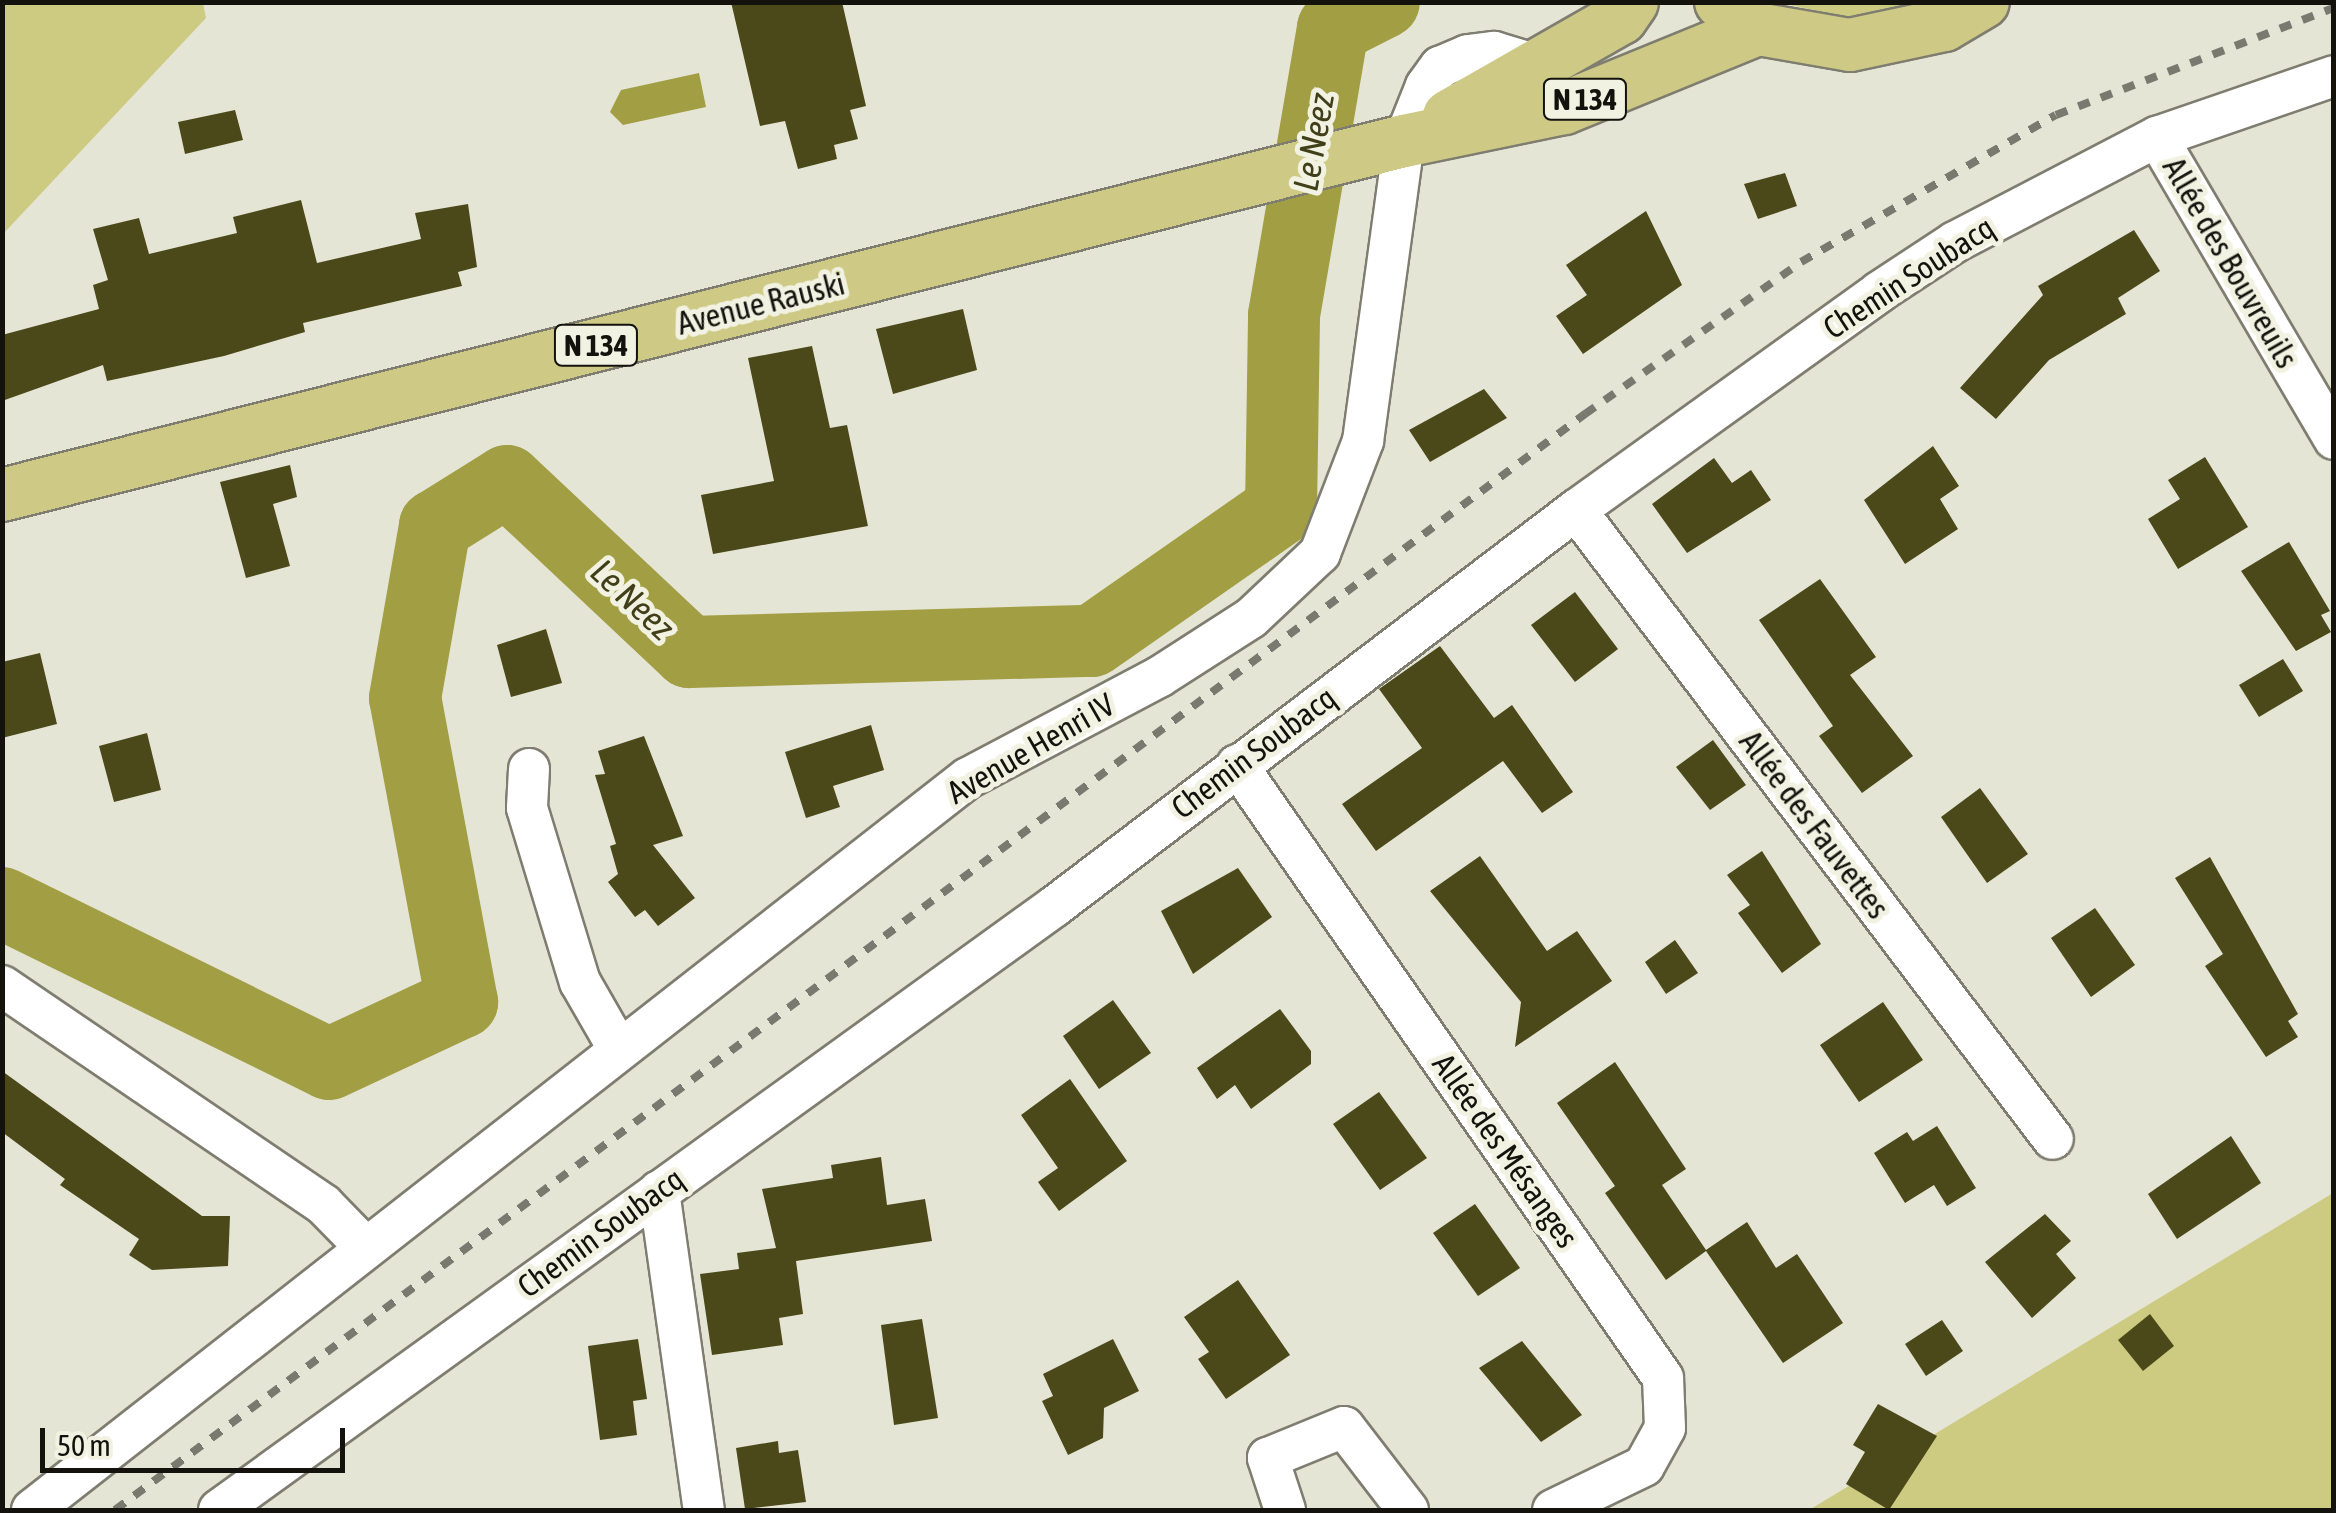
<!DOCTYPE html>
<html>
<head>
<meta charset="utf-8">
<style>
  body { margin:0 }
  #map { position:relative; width:2336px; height:1513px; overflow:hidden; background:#e5e5d5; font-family:"Asap Condensed",sans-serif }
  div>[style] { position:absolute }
  .green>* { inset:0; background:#cdcb82 }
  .water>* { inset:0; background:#a29e44 }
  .river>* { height:72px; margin:-36px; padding:0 36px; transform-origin:36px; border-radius:36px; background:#a29e44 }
  .building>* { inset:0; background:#4b4919 }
  .roads { filter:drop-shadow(2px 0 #7e7d6f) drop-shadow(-2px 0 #7e7d6f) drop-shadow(0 2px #7e7d6f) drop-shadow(0 -2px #7e7d6f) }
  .minor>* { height:40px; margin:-20px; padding:0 20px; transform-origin:20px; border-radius:20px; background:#fff }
  .major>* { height:52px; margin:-26px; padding:0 26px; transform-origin:26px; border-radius:26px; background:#ceca86 }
  .rail>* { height:8px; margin-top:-4px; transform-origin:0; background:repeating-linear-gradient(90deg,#79796f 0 12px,transparent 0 24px) }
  span { translate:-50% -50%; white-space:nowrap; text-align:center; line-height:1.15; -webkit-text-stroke:10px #f2f2e2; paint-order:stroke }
  .shield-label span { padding:2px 8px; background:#f2f2e2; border:2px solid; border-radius:8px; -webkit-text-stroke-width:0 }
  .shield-label { font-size:30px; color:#13120d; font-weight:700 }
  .street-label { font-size:32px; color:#13120d }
  .water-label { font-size:35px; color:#413f19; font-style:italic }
  .frame { position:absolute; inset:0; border:5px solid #13120d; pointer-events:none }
  .scale { position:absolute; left:40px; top:1428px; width:305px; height:45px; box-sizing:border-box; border:5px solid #13120d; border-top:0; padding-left:12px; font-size:30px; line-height:35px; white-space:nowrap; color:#13120d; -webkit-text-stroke:8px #f2f2e2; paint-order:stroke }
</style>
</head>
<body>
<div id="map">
  <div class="green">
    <i style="clip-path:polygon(3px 2px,203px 3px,206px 18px,3px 234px)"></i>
    <i style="clip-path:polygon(1782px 3px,1928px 3px,1856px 20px)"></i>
    <i style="clip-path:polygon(2333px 1193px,2333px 1510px,1809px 1510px)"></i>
  </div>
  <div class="water">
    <i style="clip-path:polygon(699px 73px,706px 107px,623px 125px,610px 112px,621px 90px)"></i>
  </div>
  <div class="river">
    <i style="left:2px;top:903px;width:364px;rotate:26.2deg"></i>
    <i style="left:329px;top:1064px;width:147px;rotate:-25deg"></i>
    <i style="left:462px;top:1002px;width:309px;rotate:-100.6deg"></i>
    <i style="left:405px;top:698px;width:175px;rotate:-80.1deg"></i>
    <i style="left:435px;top:526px;width:85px;rotate:-32deg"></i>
    <i style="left:507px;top:481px;width:250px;rotate:43.2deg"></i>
    <i style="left:689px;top:652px;width:403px;rotate:-1.6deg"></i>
    <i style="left:1092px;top:641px;width:231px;rotate:-34.9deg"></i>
    <i style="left:1281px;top:509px;width:194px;rotate:-89.1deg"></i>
    <i style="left:1284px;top:315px;width:291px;rotate:-80.3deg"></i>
    <i style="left:1333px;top:28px;width:57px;rotate:-27deg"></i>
  </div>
  <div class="building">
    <i style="clip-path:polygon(731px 2px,842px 2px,866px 106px,850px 110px,858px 139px,834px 145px,837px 159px,798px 169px,785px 121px,760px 126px)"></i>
    <i style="clip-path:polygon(235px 110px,243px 140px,185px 154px,178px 122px)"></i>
    <i style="clip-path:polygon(1785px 173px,1797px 206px,1758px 219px,1744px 184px)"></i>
    <i style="clip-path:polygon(301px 200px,317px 263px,421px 239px,415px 213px,468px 204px,477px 267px,458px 272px,462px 286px,303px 323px,305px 332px,224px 356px,107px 381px,103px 365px,2px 401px,2px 335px,99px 309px,93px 285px,108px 280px,93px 229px,139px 218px,149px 254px,237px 233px,233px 217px)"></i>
    <i style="clip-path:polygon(1646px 211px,1682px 285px,1583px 354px,1556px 316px,1587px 295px,1566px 265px)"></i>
    <i style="clip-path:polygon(2134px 230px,2160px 271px,2118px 298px,2126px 314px,2049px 360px,1996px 419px,1960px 388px,2043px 295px,2038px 286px)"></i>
    <i style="clip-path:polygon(963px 309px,977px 370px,893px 394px,876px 329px)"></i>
    <i style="clip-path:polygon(812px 346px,830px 428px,847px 425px,868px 526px,713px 554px,701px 495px,774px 481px,748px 358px)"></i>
    <i style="clip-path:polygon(1484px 389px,1507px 418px,1430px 462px,1409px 430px)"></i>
    <i style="clip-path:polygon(1933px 446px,1959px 486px,1940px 499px,1958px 529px,1905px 564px,1864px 500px)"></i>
    <i style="clip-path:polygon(2205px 457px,2248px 527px,2178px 569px,2148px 519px,2180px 499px,2168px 480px)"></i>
    <i style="clip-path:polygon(1714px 458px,1732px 483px,1751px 470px,1771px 500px,1687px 553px,1652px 504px)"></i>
    <i style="clip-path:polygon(290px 465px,297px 497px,273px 504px,290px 566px,246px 578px,220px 482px)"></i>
    <i style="clip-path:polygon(2289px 542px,2330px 611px,2321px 615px,2331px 632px,2296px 651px,2241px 571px)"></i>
    <i style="clip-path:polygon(1820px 579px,1876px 657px,1850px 675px,1913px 756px,1862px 793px,1819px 736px,1833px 726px,1759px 620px)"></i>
    <i style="clip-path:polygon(1575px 592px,1618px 649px,1575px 682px,1531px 625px)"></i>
    <i style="clip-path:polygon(546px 629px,562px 683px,511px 697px,497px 645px)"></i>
    <i style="clip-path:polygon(1440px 646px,1494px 718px,1512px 705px,1573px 792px,1542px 813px,1503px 761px,1376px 851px,1342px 804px,1422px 748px,1379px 689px)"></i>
    <i style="clip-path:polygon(40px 653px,57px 724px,2px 738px,2px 662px)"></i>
    <i style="clip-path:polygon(2283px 659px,2303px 691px,2259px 717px,2239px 685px)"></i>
    <i style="clip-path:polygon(871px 725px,884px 770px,833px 786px,840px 807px,806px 818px,785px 752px)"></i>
    <i style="clip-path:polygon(147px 733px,161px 790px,114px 802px,99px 746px)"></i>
    <i style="clip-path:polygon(644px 736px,683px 836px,653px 845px,695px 898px,658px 926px,645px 910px,635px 917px,608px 882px,618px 874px,610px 846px,616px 844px,595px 775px,605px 774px,598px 751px)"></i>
    <i style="clip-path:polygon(1713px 740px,1746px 785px,1710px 810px,1676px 767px)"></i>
    <i style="clip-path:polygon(1980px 788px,2028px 854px,1987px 883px,1941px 817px)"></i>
    <i style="clip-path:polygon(1762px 851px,1821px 944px,1782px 973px,1738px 913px,1750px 905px,1727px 875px)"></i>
    <i style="clip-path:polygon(1480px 856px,1547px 951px,1577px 931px,1612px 981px,1515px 1047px,1521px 1002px,1430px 891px)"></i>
    <i style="clip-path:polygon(2210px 857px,2298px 1014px,2288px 1021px,2298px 1037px,2266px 1057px,2205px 966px,2223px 954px,2175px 878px)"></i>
    <i style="clip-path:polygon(1238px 868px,1272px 917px,1193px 974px,1161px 911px)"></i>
    <i style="clip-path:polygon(2095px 908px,2135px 965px,2091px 997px,2051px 938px)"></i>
    <i style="clip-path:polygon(1675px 940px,1698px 973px,1666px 994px,1645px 962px)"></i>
    <i style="clip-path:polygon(1113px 1000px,1151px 1053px,1099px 1089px,1063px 1036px)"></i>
    <i style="clip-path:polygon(1883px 1002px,1923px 1060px,1859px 1102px,1820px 1045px)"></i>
    <i style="clip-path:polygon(1280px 1009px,1311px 1051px,1311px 1064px,1251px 1109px,1235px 1085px,1217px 1099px,1197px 1068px)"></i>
    <i style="clip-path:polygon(1615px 1062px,1686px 1169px,1662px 1185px,1706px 1250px,1747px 1222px,1776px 1268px,1797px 1254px,1843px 1323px,1783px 1363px,1706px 1251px,1666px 1280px,1605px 1193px,1615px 1186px,1557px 1103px)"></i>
    <i style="clip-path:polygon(2px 1071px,202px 1216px,230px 1216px,228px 1266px,152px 1270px,129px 1255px,139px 1239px,60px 1185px,65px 1179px,2px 1132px)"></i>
    <i style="clip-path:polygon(1070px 1079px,1127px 1161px,1059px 1211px,1038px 1182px,1058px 1168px,1021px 1115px)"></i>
    <i style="clip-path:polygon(1379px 1092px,1427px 1158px,1380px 1190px,1333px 1124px)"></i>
    <i style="clip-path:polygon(1937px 1126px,1976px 1188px,1947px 1206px,1934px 1185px,1905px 1203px,1874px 1153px,1907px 1132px,1913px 1141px)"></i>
    <i style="clip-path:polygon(2231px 1136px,2261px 1183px,2177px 1239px,2148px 1194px)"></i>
    <i style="clip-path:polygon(881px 1157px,887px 1205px,925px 1199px,932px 1241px,796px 1261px,803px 1314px,779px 1318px,783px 1345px,712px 1355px,700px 1274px,739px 1269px,737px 1253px,776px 1248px,762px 1189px,833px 1178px,831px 1165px)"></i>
    <i style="clip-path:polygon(1475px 1204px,1520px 1268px,1478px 1296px,1433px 1233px)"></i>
    <i style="clip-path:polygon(2045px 1214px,2071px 1241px,2056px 1254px,2076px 1278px,2032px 1318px,1985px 1262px)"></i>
    <i style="clip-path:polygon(1238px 1280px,1290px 1355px,1226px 1399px,1198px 1359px,1209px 1352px,1184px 1317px)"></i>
    <i style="clip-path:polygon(2150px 1314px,2174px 1346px,2143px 1371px,2118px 1340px)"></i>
    <i style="clip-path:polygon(922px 1319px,938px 1418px,894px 1425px,881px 1325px)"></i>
    <i style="clip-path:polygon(1942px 1320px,1963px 1351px,1926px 1376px,1905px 1344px)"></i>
    <i style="clip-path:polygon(638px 1339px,647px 1399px,633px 1401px,637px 1435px,600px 1440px,588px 1346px)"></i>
    <i style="clip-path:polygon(1113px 1339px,1139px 1391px,1104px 1408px,1103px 1438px,1068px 1455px,1042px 1401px,1053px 1396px,1043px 1374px)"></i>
    <i style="clip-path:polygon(1522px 1341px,1582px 1415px,1541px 1442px,1479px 1368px)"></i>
    <i style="clip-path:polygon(1878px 1404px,1937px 1436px,1889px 1510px,1846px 1484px,1865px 1452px,1853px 1445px)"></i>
    <i style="clip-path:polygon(778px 1441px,779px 1453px,798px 1450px,806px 1502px,745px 1509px,736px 1448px)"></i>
  </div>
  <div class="roads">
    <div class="minor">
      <i style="left:2157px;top:137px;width:350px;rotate:59.6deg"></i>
      <i style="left:1576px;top:510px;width:789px;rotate:52.83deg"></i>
      <i style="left:1237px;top:765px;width:746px;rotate:55.2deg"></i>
      <i style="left:1663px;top:1378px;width:50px;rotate:87.7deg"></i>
      <i style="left:1665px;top:1428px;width:43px;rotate:118.9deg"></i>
      <i style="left:1644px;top:1466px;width:101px;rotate:154.2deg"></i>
      <i style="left:529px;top:769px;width:39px;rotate:93deg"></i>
      <i style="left:527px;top:808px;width:182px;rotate:73.1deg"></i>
      <i style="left:580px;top:982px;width:76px;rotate:60.1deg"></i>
      <i style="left:2px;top:986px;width:389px;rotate:34.2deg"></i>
      <i style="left:324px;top:1205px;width:56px;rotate:45.7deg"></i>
      <i style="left:659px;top:1191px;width:322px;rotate:82deg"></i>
      <i style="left:32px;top:1510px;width:1188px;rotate:-38.03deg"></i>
      <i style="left:968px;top:778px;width:216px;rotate:-27.9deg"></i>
      <i style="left:1159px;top:677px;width:109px;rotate:-32.7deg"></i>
      <i style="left:1251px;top:618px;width:95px;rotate:-43.3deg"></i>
      <i style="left:1320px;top:553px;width:120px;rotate:-69deg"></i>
      <i style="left:1363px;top:441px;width:303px;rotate:-82.2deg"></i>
      <i style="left:1404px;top:141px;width:59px;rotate:-68.2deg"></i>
      <i style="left:1426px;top:86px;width:24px;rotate:-54deg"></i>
      <i style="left:1440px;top:67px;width:30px;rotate:-23deg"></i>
      <i style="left:1468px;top:55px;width:26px;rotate:-7deg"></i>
      <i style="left:1494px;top:52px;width:48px;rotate:16.9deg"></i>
      <i style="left:219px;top:1510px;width:1031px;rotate:-35.85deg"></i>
      <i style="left:1055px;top:906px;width:654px;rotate:-37.24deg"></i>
      <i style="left:1576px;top:510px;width:373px;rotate:-35.7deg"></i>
      <i style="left:1879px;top:292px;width:91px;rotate:-33.3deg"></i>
      <i style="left:1955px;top:242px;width:228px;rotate:-27.5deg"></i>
      <i style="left:2157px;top:137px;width:187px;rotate:-19deg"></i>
      <i style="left:1285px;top:1510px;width:55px;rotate:-108.1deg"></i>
      <i style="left:1268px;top:1458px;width:82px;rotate:-22.2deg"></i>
      <i style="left:1344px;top:1427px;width:105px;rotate:52.4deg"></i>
    </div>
    <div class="major">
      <i style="left:1721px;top:2px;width:46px;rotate:36.1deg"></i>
      <i style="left:1758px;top:29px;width:93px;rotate:9.9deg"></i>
      <i style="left:1850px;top:45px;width:96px;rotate:-12deg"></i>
      <i style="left:1944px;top:25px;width:45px;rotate:-30.5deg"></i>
      <i style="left:1449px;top:116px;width:198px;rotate:-29.7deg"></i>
      <i style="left:1621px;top:18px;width:19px;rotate:-55deg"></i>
      <i style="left:2px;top:495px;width:1446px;rotate:-14.17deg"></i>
      <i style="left:1404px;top:141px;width:163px;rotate:-11.7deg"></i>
      <i style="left:1564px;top:108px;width:209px;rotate:-22.2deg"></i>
    </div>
  </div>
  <div class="rail">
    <i style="left:115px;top:1510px;width:1834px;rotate:-36.71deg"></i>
    <i style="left:1585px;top:414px;width:264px;rotate:-35.1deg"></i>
    <i style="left:1801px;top:262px;width:294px;rotate:-30deg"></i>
    <i style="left:2056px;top:115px;width:298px;rotate:-21.1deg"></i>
  </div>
  <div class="shield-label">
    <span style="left:1585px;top:99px">N 134</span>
    <span style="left:596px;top:345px">N 134</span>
  </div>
  <div class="street-label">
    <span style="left:2230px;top:263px;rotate:60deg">Allée des Bouvreuils</span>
    <span style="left:1909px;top:278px;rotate:-33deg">Chemin Soubacq</span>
    <span style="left:761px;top:304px;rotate:-14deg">Avenue Rauski</span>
    <span style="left:1031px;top:749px;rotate:-30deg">Avenue Henri IV</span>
    <span style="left:1254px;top:753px;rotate:-37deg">Chemin Soubacq</span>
    <span style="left:1814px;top:825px;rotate:53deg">Allée des Fauvettes</span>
    <span style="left:1505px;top:1151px;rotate:55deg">Allée des Mésanges</span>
    <span style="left:601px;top:1233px;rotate:-36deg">Chemin Soubacq</span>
  </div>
  <div class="water-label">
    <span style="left:1313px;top:142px;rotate:-80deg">Le Neez</span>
    <span style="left:633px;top:599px;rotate:43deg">Le Neez</span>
  </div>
  <div class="frame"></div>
  <div class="scale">50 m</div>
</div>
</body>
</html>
